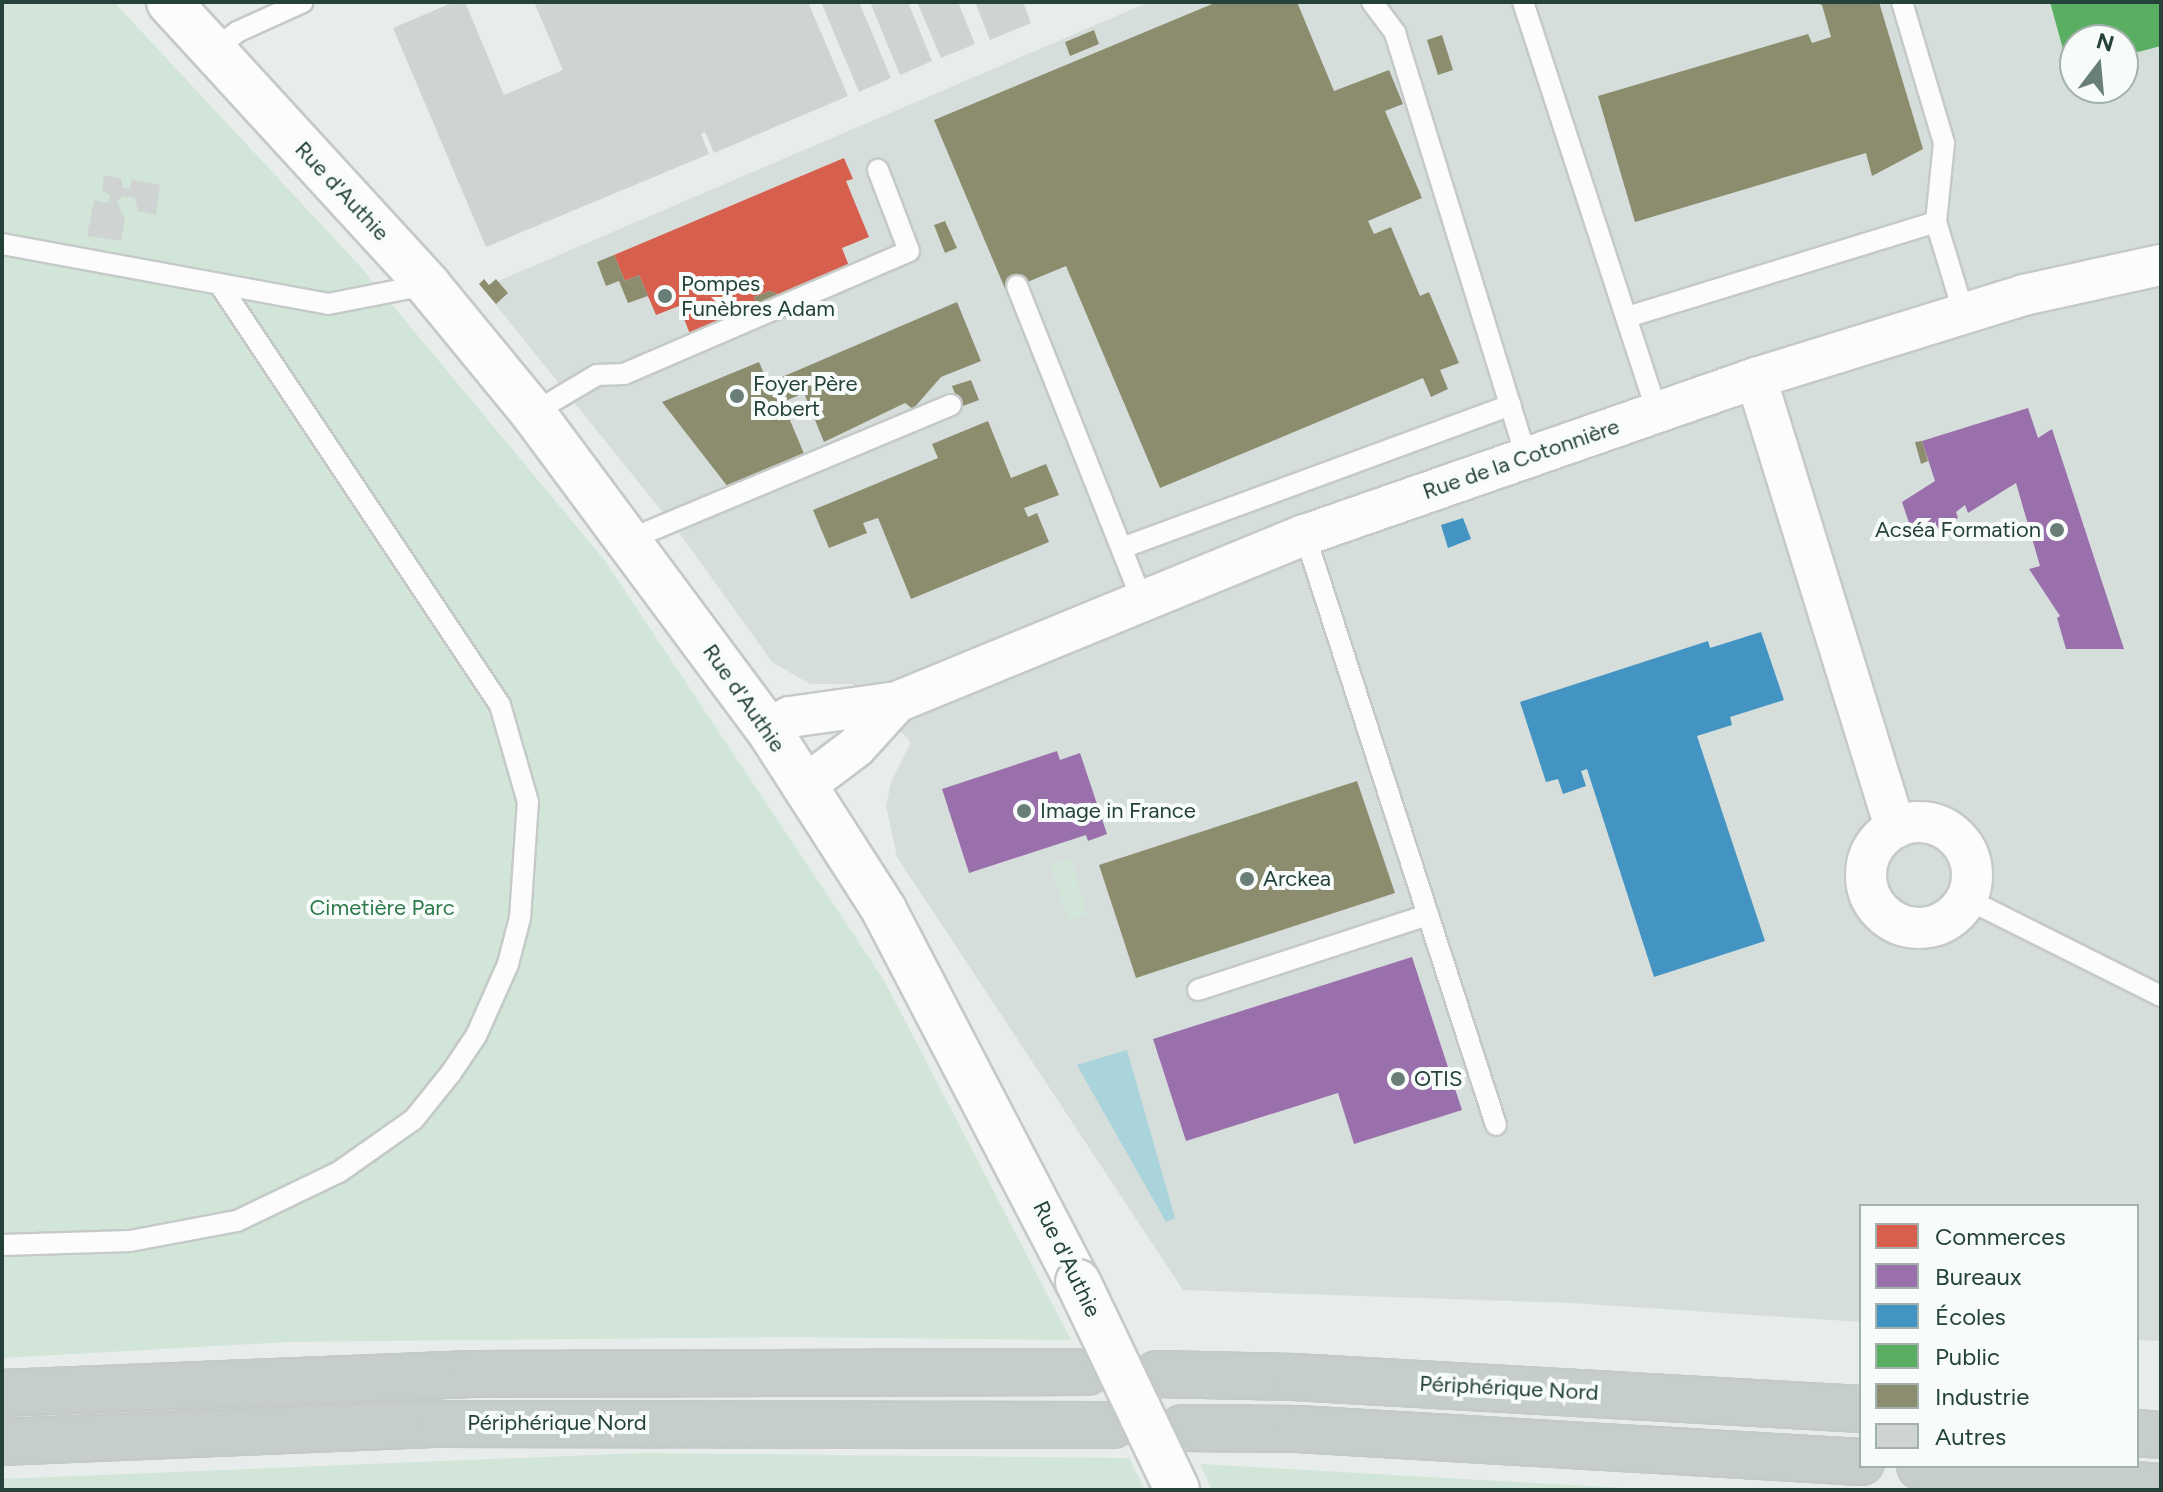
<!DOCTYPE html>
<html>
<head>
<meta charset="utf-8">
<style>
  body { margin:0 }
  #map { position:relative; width:2163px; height:1492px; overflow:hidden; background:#e8edeb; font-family:Figtree,sans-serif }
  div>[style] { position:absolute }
  .built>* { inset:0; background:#d6dedb }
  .green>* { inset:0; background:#d1e6d8 }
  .water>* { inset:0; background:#a9d4db }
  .shops>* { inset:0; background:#d6604d }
  .offices>* { inset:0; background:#9970ab }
  .schools>* { inset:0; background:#4393c3 }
  .public>* { inset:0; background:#5aae61 }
  .industry>* { inset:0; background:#8c8c6e }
  .building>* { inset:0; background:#cfd4d2 }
  .roads { filter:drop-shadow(2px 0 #c5cac8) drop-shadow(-2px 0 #c5cac8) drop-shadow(0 2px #c5cac8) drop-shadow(0 -2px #c5cac8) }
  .service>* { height:20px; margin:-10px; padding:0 10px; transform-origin:10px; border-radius:10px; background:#fcfcfc }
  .minor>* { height:40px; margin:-20px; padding:0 20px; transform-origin:20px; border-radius:20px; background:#fcfcfc }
  .minor>.ring { margin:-20px; padding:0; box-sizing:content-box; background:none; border:40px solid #fcfcfc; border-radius:50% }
  .tertiary>* { height:44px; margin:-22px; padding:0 22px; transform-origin:22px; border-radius:22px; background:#fcfcfc }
  .trunk>* { height:44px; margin:-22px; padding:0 22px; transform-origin:22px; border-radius:22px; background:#c6cecc }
  .bridges { filter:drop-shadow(2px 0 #c5cac8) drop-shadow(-2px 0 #c5cac8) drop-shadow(0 2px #c5cac8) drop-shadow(0 -2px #c5cac8) }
  .tertiary-bridge>* { height:44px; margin:-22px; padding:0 22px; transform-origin:22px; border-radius:22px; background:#fcfcfc }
  .dots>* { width:22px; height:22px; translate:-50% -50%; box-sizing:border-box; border:4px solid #f7fbf9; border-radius:50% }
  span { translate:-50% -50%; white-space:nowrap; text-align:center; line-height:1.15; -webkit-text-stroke:8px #f7fbf9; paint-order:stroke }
  .street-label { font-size:22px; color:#24423a }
  .poi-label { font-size:22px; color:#24423a }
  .left { translate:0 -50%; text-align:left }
  .right { translate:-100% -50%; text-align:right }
  .park-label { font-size:22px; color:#2d7a4b }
  .frame { position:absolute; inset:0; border:4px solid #24423a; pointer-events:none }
  .legend { position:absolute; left:1859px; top:1204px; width:280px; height:264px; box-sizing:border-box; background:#f7fbf9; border:2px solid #a3b1ad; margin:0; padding:10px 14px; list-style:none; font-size:24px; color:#24423a }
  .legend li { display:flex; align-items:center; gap:16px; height:40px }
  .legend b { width:40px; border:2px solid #a3b1ad }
  .north { position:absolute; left:2059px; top:24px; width:80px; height:80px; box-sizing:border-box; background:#f7fbf9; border:2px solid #a3b1ad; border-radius:50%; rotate:16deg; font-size:22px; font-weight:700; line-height:32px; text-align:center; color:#24423a }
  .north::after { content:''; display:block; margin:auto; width:28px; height:36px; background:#697e78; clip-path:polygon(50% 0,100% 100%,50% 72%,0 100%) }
</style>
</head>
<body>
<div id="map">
  <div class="built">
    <i style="clip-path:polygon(evenodd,1149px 2px,2161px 2px,2161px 1341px,2137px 1340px,2137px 1206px,1861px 1206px,1861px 1322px,1572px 1303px,1183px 1290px,897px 857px,886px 806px,891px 782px,911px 742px,852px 684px,810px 684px,772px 662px,680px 534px,479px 284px,484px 279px,489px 285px,1149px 2px,2075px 40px,2123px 40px,2123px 88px,2075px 88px,2075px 40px)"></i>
  </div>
  <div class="green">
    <i style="clip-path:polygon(2px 2px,114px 2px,359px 265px,606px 562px,885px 982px,1071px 1340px,791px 1337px,288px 1342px,2px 1358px)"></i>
    <i style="clip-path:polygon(1071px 859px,1087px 914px,1068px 920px,1051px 865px)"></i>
    <i style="clip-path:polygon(641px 1453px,1129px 1458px,1145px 1490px,2px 1490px,2px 1479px)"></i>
    <i style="clip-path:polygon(1200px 1464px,1659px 1490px,1212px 1490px)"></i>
  </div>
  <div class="water">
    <i style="clip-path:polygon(1127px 1050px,1175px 1218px,1166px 1222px,1077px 1065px)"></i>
  </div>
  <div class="shops">
    <i style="clip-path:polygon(844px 158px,853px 179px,846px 181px,869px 237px,842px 248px,849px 266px,780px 295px,770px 291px,754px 297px,757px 305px,690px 334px,679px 306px,656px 315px,639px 275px,625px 281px,614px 255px)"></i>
  </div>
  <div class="offices">
    <i style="clip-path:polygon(2028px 408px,2038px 438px,2052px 429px,2124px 649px,2066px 649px,2057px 618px,2060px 616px,2029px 569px,2040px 566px,2016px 483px,1968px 513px,1965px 505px,1956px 512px,1958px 518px,1915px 541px,1902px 502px,1935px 481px,1922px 441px)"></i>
    <i style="clip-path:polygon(1057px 751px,1060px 760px,1080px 753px,1107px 834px,1088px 841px,1086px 835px,969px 873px,942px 789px)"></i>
    <i style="clip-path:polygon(1412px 957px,1462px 1110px,1354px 1144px,1338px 1093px,1186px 1141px,1153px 1039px)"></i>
  </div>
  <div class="schools">
    <i style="clip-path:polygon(1463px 518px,1471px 539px,1448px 548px,1441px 525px)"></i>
    <i style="clip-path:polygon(1761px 632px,1784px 700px,1730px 717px,1732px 725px,1697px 736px,1765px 941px,1654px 977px,1587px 769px,1581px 771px,1586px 786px,1563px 794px,1558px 779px,1546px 782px,1520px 702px,1708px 641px,1710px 648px)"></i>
  </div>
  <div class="public">
    <i style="clip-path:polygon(2050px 2px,2161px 2px,2161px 46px,2123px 56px,2123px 40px,2075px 40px,2075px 69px,2069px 71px)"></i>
  </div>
  <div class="industry">
    <i style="clip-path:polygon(1217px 2px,1297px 2px,1334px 91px,1389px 70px,1403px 104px,1385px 111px,1422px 198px,1368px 221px,1374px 234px,1391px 227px,1420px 296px,1429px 292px,1459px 363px,1440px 370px,1448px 389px,1431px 397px,1423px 378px,1160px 488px,1066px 266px,1006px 291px,934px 120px)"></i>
    <i style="clip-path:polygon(1814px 2px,1879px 2px,1923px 149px,1872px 176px,1866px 153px,1635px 222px,1598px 96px,1808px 34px,1812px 43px,1831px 37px,1822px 5px)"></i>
    <i style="clip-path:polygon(1094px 30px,1099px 44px,1070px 56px,1065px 42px)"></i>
    <i style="clip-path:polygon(1442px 35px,1453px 70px,1438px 75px,1427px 40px)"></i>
    <i style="clip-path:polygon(945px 221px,957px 248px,945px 253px,934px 225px)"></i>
    <i style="clip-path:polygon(614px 255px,625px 281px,639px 275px,648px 296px,628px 303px,619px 281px,606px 286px,597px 262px)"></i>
    <i style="clip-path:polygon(484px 279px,489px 285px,496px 279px,508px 293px,496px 304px,479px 284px)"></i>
    <i style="clip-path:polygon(770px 291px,780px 295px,757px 305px,754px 297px)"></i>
    <i style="clip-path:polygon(957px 302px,981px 361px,941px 377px,913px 409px,905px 403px,824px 442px,804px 393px,776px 405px,780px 416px,787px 413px,805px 456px,728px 487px,662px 402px,759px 362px,771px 390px,785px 384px,782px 377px)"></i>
    <i style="clip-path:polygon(971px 380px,979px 400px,960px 407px,952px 386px)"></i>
    <i style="clip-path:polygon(988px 421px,1011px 478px,1046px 464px,1059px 495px,1024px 508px,1028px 517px,1037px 513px,1049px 542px,911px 599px,878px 518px,863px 523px,867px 533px,829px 548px,813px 510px,938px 458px,932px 444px)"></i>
    <i style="clip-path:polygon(1922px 441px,1928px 461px,1921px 464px,1915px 442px)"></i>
    <i style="clip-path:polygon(1357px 781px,1395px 893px,1136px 978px,1099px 865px)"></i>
  </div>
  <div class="building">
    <i style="clip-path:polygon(454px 2px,465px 2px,504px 95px,563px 70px,534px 2px,808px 2px,848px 96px,714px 153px,705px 132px,701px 134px,709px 154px,486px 247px,393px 28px)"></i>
    <i style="clip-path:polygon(821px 2px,859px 2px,891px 78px,859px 92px)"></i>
    <i style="clip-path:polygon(870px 2px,908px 2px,932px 61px,900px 75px)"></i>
    <i style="clip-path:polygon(917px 2px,958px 2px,975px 44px,941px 58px)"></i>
    <i style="clip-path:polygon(975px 2px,1023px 2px,1031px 23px,990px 40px)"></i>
    <i style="clip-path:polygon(104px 175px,121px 178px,123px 188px,130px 188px,132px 180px,160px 185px,156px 215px,138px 211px,135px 198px,123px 196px,117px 202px,125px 219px,121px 241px,87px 236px,94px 200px,108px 203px,110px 196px,102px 190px)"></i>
  </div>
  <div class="roads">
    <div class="service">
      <i style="left:1372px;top:2px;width:39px;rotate:53deg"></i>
      <i style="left:1395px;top:33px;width:443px;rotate:72.8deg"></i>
      <i style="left:1523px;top:2px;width:430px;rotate:71.9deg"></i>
      <i style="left:1902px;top:2px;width:147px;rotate:73.4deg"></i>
      <i style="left:1944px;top:143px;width:79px;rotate:95.8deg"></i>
      <i style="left:1936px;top:222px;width:96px;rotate:73.1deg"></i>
      <i style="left:213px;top:51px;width:31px;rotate:-38deg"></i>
      <i style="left:237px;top:32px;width:72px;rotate:-24.4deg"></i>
      <i style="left:2px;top:244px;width:331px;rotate:10.4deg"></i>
      <i style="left:328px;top:304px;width:100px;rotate:-11deg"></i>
      <i style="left:1017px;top:286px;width:340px;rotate:68.3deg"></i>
      <i style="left:1627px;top:317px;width:323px;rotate:-17.1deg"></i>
      <i style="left:533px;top:413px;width:74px;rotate:-30.7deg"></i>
      <i style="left:597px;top:375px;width:27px;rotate:-2deg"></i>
      <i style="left:624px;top:374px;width:310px;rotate:-23.3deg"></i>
      <i style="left:909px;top:251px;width:87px;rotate:-110.9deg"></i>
      <i style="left:1305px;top:535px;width:620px;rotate:72.06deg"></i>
      <i style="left:628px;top:540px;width:350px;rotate:-22.7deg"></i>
      <i style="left:1122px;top:548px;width:414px;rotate:-20.2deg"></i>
      <i style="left:1967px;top:899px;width:217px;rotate:26.6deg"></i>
      <i style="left:1198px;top:990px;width:242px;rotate:-18.1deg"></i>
      <i style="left:2px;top:1245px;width:128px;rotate:-1.8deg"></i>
      <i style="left:130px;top:1241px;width:109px;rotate:-10.6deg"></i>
      <i style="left:237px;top:1221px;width:113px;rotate:-25.7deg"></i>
      <i style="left:339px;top:1172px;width:92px;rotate:-35.2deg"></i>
      <i style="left:414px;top:1119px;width:59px;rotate:-51.2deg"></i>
      <i style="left:451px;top:1073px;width:45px;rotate:-56deg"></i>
      <i style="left:476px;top:1036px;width:79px;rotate:-66deg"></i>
      <i style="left:508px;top:964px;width:48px;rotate:-75.4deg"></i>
      <i style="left:520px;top:918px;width:116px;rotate:-86.1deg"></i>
      <i style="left:528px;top:802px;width:101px;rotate:-106.1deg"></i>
      <i style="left:500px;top:705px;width:505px;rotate:-123.69deg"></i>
    </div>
    <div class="minor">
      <i style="left:1756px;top:378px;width:471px;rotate:72.8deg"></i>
      <i style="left:768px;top:729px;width:25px;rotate:-29deg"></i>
      <i style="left:790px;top:717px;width:108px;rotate:-8deg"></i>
      <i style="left:897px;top:702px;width:441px;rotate:-22.3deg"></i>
      <i style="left:1305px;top:535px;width:478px;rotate:-19.2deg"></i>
      <i style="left:1756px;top:378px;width:281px;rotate:-17.2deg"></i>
      <i style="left:2024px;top:295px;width:140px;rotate:-12.4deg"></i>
      <i style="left:803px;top:787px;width:66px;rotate:-37deg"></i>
      <i style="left:856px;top:747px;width:61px;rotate:-47.7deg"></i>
      <i class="ring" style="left:1866px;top:822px;width:66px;height:66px"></i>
    </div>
    <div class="tertiary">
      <i style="left:169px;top:2px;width:384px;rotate:47.5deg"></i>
      <i style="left:428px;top:285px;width:166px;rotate:50.6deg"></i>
      <i style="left:533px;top:413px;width:394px;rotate:53.4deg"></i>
      <i style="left:768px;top:729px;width:215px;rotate:57.3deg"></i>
      <i style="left:884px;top:910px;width:420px;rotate:62.5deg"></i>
    </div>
    <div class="trunk">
      <i style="left:1157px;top:1374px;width:137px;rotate:1.3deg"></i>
      <i style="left:1294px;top:1377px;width:568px;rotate:3.23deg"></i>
      <i style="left:2px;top:1393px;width:471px;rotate:-2.3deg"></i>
      <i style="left:473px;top:1374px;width:614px;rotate:-0.19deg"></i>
      <i style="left:1183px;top:1428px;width:114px;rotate:0.5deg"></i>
      <i style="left:1297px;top:1429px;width:565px;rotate:3.35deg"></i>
      <i style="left:2137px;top:1433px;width:24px;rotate:5deg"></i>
      <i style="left:2px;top:1442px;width:436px;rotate:-2.4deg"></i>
      <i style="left:438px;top:1424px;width:675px;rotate:0.08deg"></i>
      <i style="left:1920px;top:1466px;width:242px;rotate:5deg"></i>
    </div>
  </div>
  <div class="bridges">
    <div class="tertiary-bridge">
      <i style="left:1078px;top:1282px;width:230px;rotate:64.5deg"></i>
    </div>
  </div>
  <div class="dots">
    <i style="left:665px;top:296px;background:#697e78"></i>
    <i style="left:737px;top:396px;background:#697e78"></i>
    <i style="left:2057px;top:530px;background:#697e78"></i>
    <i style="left:1024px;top:811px;background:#697e78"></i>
    <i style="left:1247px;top:879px;background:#697e78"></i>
    <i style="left:1398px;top:1079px;background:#697e78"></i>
  </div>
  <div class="street-label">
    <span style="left:342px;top:191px;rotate:47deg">Rue d'Authie</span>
    <span style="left:1521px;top:459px;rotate:-19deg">Rue de la Cotonnière</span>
    <span style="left:744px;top:698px;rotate:55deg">Rue d'Authie</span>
    <span style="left:1067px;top:1259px;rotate:64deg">Rue d'Authie</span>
    <span style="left:1509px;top:1388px;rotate:3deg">Périphérique Nord</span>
    <span style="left:557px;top:1423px">Périphérique Nord</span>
  </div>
  <div class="poi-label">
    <span class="left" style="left:681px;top:296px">Pompes<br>Funèbres Adam</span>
    <span class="left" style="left:753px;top:396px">Foyer Père<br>Robert</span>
    <span class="right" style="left:2041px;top:530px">Acséa Formation</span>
    <span class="left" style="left:1040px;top:811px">Image in France</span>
    <span class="left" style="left:1263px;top:879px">Arckea</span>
    <span class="left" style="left:1414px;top:1079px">OTIS</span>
  </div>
  <div class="park-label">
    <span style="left:382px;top:908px">Cimetière Parc</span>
  </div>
  <div class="frame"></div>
  <ul class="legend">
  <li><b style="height:22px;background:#d6604d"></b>Commerces</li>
  <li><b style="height:22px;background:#9970ab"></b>Bureaux</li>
  <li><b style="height:22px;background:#4393c3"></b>Écoles</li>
  <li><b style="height:22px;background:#5aae61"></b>Public</li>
  <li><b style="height:22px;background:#8c8c6e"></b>Industrie</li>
  <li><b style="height:22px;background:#cfd4d2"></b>Autres</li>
  </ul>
  <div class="north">N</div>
</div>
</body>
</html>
